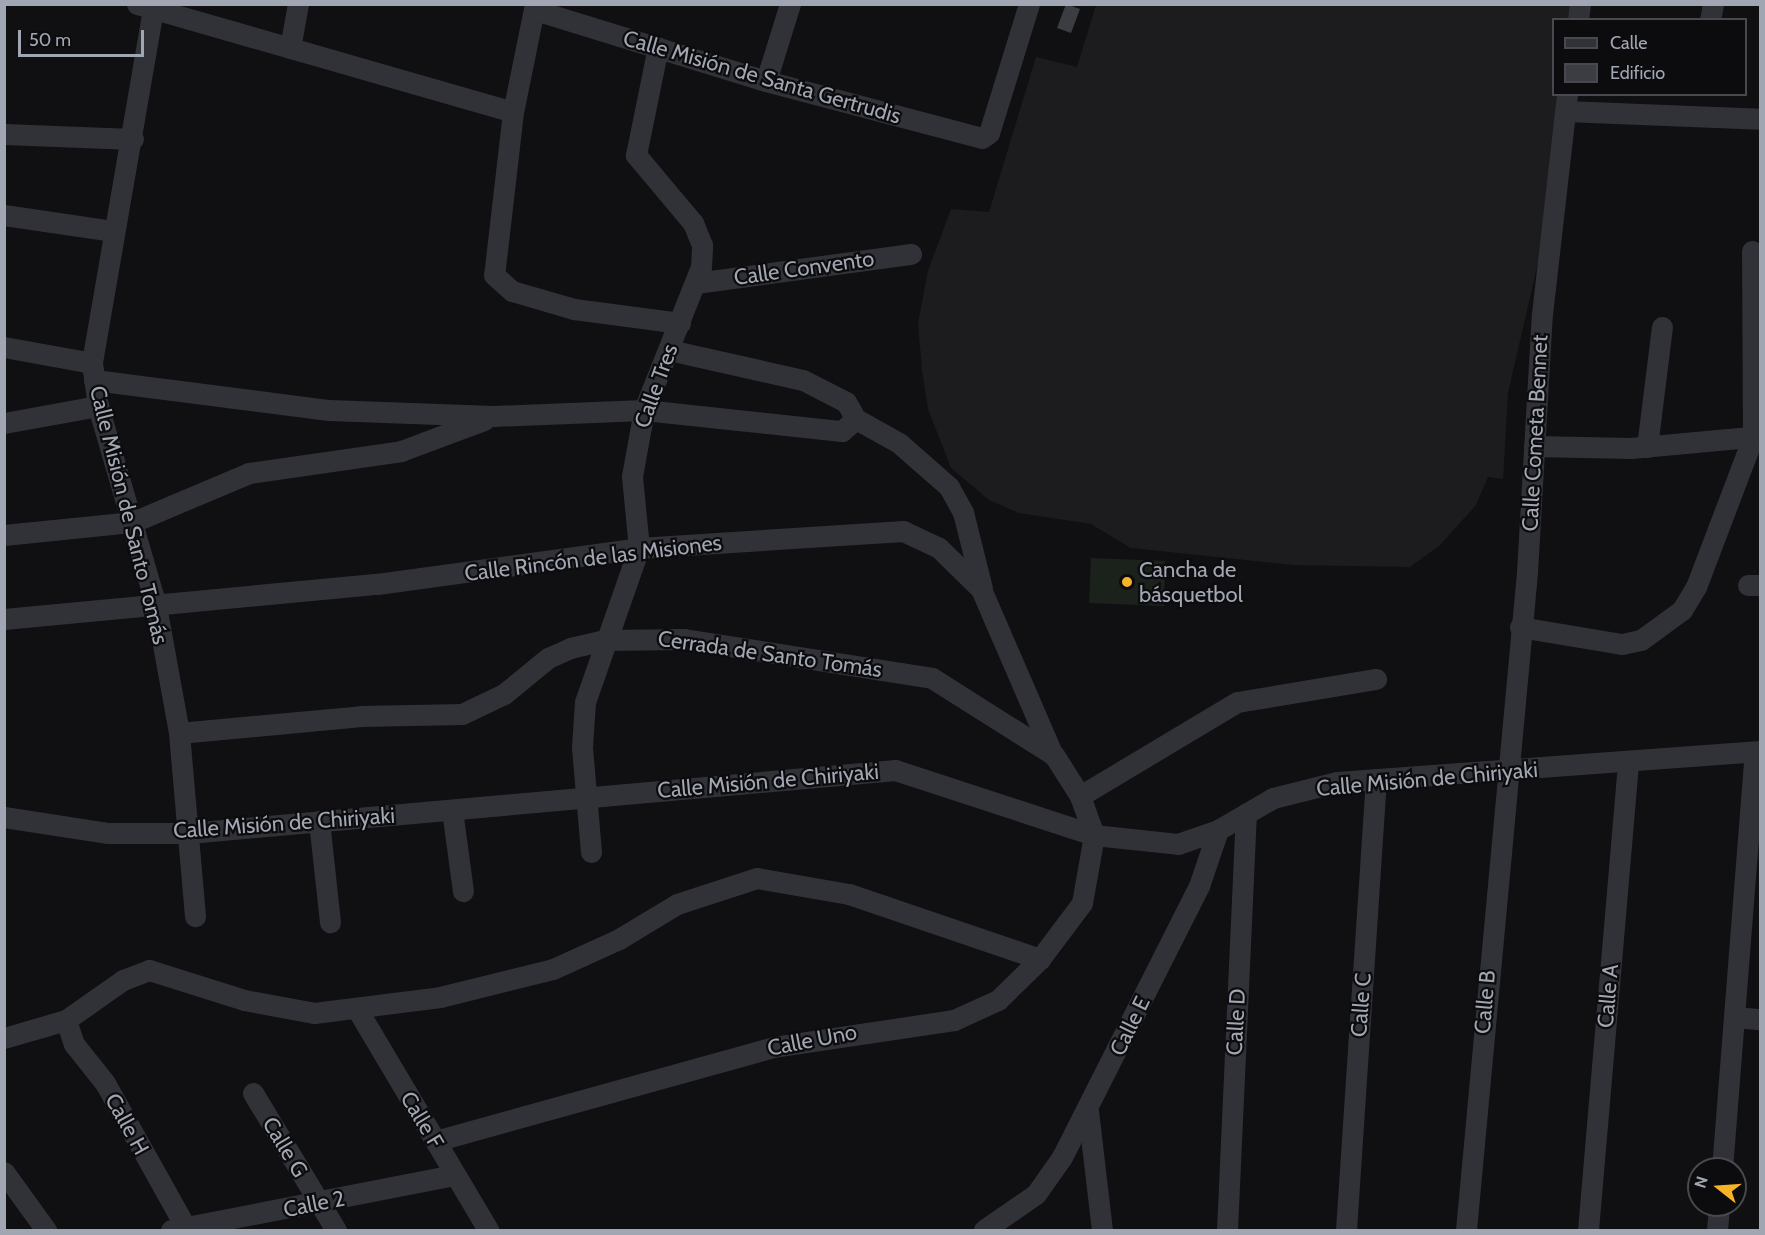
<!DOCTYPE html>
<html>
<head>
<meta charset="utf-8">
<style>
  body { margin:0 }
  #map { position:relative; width:1765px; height:1235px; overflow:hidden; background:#101012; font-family:Cabin,sans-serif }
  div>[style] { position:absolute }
  .built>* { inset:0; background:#1c1c1f }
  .green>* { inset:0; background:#1b221c }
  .building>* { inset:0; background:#3c3d42 }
  .street>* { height:21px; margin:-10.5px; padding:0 10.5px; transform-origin:10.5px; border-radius:10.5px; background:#313237 }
  .dots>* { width:16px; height:16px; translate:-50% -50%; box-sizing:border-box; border:3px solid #0c0b0d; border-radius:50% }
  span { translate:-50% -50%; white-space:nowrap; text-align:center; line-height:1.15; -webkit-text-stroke:4.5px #0c0b0d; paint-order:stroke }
  .street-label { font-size:22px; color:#a1a6b3 }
  .poi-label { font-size:22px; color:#a1a6b3 }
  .left { translate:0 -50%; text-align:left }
  .frame { position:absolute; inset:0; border:6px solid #a1a6b3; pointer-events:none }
  .legend { position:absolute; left:1552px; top:18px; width:195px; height:78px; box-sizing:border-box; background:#0c0b0d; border:2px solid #48494f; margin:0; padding:8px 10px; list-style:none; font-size:18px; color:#a1a6b3 }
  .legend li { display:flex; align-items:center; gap:12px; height:30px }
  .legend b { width:30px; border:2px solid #48494f }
  .north { position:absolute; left:1687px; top:1157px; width:60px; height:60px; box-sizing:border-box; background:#0c0b0d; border:2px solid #48494f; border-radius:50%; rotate:287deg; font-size:16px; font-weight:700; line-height:24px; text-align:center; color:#a1a6b3 }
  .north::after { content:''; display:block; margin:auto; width:21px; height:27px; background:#f6b325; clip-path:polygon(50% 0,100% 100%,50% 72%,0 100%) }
  .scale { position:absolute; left:18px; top:30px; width:126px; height:27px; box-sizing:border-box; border:3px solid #a1a6b3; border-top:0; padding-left:8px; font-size:18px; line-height:21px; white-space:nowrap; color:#a1a6b3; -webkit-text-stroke:4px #0c0b0d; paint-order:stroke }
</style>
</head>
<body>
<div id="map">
  <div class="built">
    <i style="clip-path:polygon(1096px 5px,1571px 5px,1569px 19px,1554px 20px,1557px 95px,1543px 241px,1508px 393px,1503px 479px,1488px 477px,1476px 505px,1440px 545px,1410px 567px,1294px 565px,1131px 548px,1091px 524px,1019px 513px,989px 500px,951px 468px,928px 409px,922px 370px,918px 323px,928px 271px,951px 209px,989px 212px,1036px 57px,1077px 67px)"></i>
  </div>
  <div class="green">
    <i style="clip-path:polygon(1091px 558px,1165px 561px,1164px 606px,1089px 603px)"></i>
  </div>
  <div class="building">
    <i style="clip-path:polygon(1066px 4px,1080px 9px,1071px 33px,1057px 28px)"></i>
  </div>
  <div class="street">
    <i style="left:137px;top:4px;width:391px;rotate:16deg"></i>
    <i style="left:535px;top:4px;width:110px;rotate:101.5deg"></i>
    <i style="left:513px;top:112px;width:164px;rotate:96.6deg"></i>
    <i style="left:494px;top:275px;width:24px;rotate:42deg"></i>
    <i style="left:512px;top:291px;width:65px;rotate:16.2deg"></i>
    <i style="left:574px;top:309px;width:107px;rotate:7.5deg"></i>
    <i style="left:153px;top:9px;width:359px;rotate:99.8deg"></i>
    <i style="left:92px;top:363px;width:43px;rotate:82.1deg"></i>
    <i style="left:98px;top:406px;width:208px;rotate:73.8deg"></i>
    <i style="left:156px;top:606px;width:129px;rotate:79.7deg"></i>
    <i style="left:179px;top:733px;width:184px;rotate:85deg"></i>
    <i style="left:535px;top:10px;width:242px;rotate:17.1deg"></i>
    <i style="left:766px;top:81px;width:223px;rotate:14.8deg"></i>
    <i style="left:982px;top:138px;width:9px;rotate:-36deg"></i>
    <i style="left:989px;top:133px;width:135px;rotate:-72.8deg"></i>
    <i style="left:1578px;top:20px;width:16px;rotate:-83deg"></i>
    <i style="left:1710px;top:20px;width:16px;rotate:-79deg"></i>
    <i style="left:290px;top:48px;width:45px;rotate:-79.7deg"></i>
    <i style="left:766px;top:81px;width:81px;rotate:-72.7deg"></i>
    <i style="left:1565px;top:111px;width:195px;rotate:2.3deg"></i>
    <i style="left:4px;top:134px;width:129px;rotate:2.2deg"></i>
    <i style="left:4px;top:215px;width:111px;rotate:8.3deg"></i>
    <i style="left:696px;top:283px;width:217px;rotate:-7.7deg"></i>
    <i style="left:4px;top:347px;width:89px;rotate:10.3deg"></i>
    <i style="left:669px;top:350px;width:137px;rotate:12.6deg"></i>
    <i style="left:803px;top:380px;width:48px;rotate:27.1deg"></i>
    <i style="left:846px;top:402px;width:20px;rotate:60deg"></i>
    <i style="left:856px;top:419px;width:49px;rotate:29.2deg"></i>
    <i style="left:899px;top:443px;width:67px;rotate:41.3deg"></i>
    <i style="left:949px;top:487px;width:29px;rotate:61deg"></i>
    <i style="left:963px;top:512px;width:78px;rotate:76deg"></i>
    <i style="left:94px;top:380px;width:237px;rotate:7.3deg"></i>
    <i style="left:329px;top:410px;width:164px;rotate:2.1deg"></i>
    <i style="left:493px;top:416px;width:151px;rotate:-2.3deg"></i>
    <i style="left:644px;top:410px;width:199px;rotate:6.1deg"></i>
    <i style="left:842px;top:431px;width:18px;rotate:-41deg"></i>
    <i style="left:4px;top:423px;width:96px;rotate:-10.3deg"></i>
    <i style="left:1534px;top:446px;width:97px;rotate:1.2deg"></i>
    <i style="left:1631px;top:448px;width:130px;rotate:-5.3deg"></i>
    <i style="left:1647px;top:447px;width:121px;rotate:-82.9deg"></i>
    <i style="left:4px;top:535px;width:130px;rotate:-5.8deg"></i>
    <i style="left:133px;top:522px;width:126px;rotate:-22.9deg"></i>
    <i style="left:249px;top:473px;width:154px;rotate:-8.2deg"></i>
    <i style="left:401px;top:451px;width:89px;rotate:-20.5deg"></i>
    <i style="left:1748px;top:585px;width:12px"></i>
    <i style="left:4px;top:619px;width:375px;rotate:-5.4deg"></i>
    <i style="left:377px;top:584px;width:264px;rotate:-7.8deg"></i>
    <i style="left:639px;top:548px;width:265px;rotate:-3.7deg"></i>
    <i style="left:903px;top:531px;width:40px;rotate:25deg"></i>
    <i style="left:939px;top:548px;width:59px;rotate:44.3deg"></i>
    <i style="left:981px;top:589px;width:181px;rotate:66.6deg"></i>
    <i style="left:1520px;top:627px;width:103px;rotate:9.5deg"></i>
    <i style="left:1622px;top:644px;width:19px;rotate:-12deg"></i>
    <i style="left:1641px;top:640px;width:51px;rotate:-36.2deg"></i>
    <i style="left:1682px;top:610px;width:27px;rotate:-59deg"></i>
    <i style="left:1696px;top:587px;width:160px;rotate:-69.2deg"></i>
    <i style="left:1753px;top:437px;width:186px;rotate:-90.3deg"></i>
    <i style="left:179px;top:733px;width:183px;rotate:-5.3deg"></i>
    <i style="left:361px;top:716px;width:101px;rotate:-1.1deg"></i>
    <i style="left:462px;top:714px;width:47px;rotate:-25.5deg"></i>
    <i style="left:504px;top:694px;width:57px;rotate:-39.3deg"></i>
    <i style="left:548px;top:658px;width:24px;rotate:-24deg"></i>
    <i style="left:570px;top:648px;width:37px;rotate:-13deg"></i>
    <i style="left:606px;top:640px;width:78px;rotate:-0.7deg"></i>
    <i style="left:684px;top:639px;width:251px;rotate:8.9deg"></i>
    <i style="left:932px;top:678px;width:144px;rotate:32.3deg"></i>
    <i style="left:1054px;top:755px;width:49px;rotate:57.6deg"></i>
    <i style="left:1080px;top:796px;width:41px;rotate:70.3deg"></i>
    <i style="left:1094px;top:835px;width:69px;rotate:100deg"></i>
    <i style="left:1082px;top:903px;width:70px;rotate:126.9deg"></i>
    <i style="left:1040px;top:959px;width:59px;rotate:135.7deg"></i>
    <i style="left:998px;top:1000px;width:48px;rotate:155.6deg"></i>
    <i style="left:954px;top:1020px;width:182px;rotate:171.5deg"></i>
    <i style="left:774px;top:1047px;width:352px;rotate:164.5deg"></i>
    <i style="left:1080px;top:796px;width:183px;rotate:-30.9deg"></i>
    <i style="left:1237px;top:702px;width:141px;rotate:-9.4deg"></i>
    <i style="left:452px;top:810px;width:82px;rotate:82.3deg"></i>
    <i style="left:4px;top:817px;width:104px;rotate:8.8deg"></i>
    <i style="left:107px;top:833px;width:82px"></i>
    <i style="left:189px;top:833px;width:709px;rotate:-5.1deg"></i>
    <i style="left:895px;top:770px;width:209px;rotate:18.1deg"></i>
    <i style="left:1094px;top:835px;width:84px;rotate:6.1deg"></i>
    <i style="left:1178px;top:844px;width:42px;rotate:-19.3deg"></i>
    <i style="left:1218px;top:830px;width:64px;rotate:-30.2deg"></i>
    <i style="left:1273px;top:798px;width:66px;rotate:-14deg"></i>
    <i style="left:1337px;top:782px;width:424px;rotate:-4.2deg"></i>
    <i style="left:319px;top:821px;width:102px;rotate:83.8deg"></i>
    <i style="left:591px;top:852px;width:105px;rotate:-94.9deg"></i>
    <i style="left:582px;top:747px;width:45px;rotate:-86.2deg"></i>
    <i style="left:585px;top:702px;width:163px;rotate:-70.7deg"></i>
    <i style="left:639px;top:548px;width:72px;rotate:-95.6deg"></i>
    <i style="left:632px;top:476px;width:67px;rotate:-79.7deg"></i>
    <i style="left:644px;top:410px;width:154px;rotate:-68.3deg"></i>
    <i style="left:701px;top:267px;width:22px;rotate:-87deg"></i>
    <i style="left:702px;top:245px;width:24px;rotate:-112deg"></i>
    <i style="left:693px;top:223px;width:89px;rotate:-130deg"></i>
    <i style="left:636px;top:155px;width:110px;rotate:-78.5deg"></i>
    <i style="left:357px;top:1009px;width:257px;rotate:59.3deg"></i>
    <i style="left:1735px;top:1017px;width:25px;rotate:5deg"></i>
    <i style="left:66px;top:1020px;width:25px;rotate:72deg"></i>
    <i style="left:74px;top:1044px;width:50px;rotate:51.5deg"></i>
    <i style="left:105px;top:1083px;width:168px;rotate:60.8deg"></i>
    <i style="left:4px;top:1038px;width:65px;rotate:-16.2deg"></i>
    <i style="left:66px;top:1020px;width:70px;rotate:-35.1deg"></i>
    <i style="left:123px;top:980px;width:28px;rotate:-21deg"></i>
    <i style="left:149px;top:970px;width:100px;rotate:17.5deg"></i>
    <i style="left:244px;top:1000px;width:71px;rotate:10.5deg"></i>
    <i style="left:314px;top:1013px;width:127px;rotate:-7.2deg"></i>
    <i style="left:440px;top:997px;width:116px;rotate:-13.9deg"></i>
    <i style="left:553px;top:969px;width:72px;rotate:-24.4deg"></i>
    <i style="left:619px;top:939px;width:68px;rotate:-31.1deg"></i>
    <i style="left:677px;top:904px;width:84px;rotate:-18deg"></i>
    <i style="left:757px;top:878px;width:93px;rotate:9.9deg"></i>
    <i style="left:849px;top:894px;width:202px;rotate:18.8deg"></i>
    <i style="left:253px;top:1093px;width:160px;rotate:58.8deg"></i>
    <i style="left:1088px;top:1111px;width:120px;rotate:83.3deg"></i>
    <i style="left:1722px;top:1169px;width:418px;rotate:-85.5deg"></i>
    <i style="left:4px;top:1172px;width:72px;rotate:54.1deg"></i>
    <i style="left:171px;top:1230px;width:289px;rotate:-11deg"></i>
    <i style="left:984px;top:1230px;width:63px;rotate:-34.7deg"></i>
    <i style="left:1036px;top:1194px;width:45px;rotate:-54.9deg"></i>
    <i style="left:1062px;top:1157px;width:304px;rotate:-63.2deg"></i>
    <i style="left:1199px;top:886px;width:59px;rotate:-71.3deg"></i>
    <i style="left:1227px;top:1230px;width:417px;rotate:-87.4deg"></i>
    <i style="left:1346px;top:1230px;width:451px;rotate:-86.2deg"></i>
    <i style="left:1466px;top:1230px;width:661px;rotate:-84.7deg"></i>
    <i style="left:1527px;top:572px;width:258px;rotate:-86.7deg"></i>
    <i style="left:1542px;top:314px;width:221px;rotate:-83.5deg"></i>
    <i style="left:1588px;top:1230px;width:471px;rotate:-85.1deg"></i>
    <i style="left:1717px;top:1230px;width:25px;rotate:-85deg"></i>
  </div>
  <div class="dots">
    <i style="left:1127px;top:582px;background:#f6b325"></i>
  </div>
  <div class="street-label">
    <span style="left:762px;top:77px;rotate:16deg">Calle Misión de Santa Gertrudis</span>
    <span style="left:804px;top:268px;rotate:-8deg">Calle Convento</span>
    <span style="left:656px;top:386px;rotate:-70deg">Calle Tres</span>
    <span style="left:1535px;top:433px;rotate:-87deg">Calle Cometa Bennet</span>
    <span style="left:129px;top:515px;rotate:76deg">Calle Misión de Santo Tomás</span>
    <span style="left:593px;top:558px;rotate:-7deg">Calle Rincón de las Misiones</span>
    <span style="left:770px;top:654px;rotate:8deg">Cerrada de Santo Tomás</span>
    <span style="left:1427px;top:779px;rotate:-5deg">Calle Misión de Chiriyaki</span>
    <span style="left:768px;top:781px;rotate:-5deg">Calle Misión de Chiriyaki</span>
    <span style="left:284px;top:823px;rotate:-4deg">Calle Misión de Chiriyaki</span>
    <span style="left:1608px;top:996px;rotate:-85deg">Calle A</span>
    <span style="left:1485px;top:1002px;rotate:-85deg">Calle B</span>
    <span style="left:1361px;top:1005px;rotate:-86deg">Calle C</span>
    <span style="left:1236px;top:1022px;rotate:-87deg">Calle D</span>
    <span style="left:1130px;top:1026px;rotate:-64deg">Calle E</span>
    <span style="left:812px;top:1040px;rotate:-11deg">Calle Uno</span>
    <span style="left:422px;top:1120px;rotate:59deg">Calle F</span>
    <span style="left:127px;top:1124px;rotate:61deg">Calle H</span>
    <span style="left:285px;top:1147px;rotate:59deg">Calle G</span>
    <span style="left:314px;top:1204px;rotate:-11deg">Calle 2</span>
  </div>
  <div class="poi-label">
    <span class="left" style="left:1139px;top:582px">Cancha de<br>básquetbol</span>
  </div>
  <div class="frame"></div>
  <ul class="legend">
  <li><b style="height:8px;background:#313237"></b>Calle</li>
  <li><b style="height:16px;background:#3c3d42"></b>Edificio</li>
  </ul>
  <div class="north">N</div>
  <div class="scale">50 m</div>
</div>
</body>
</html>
